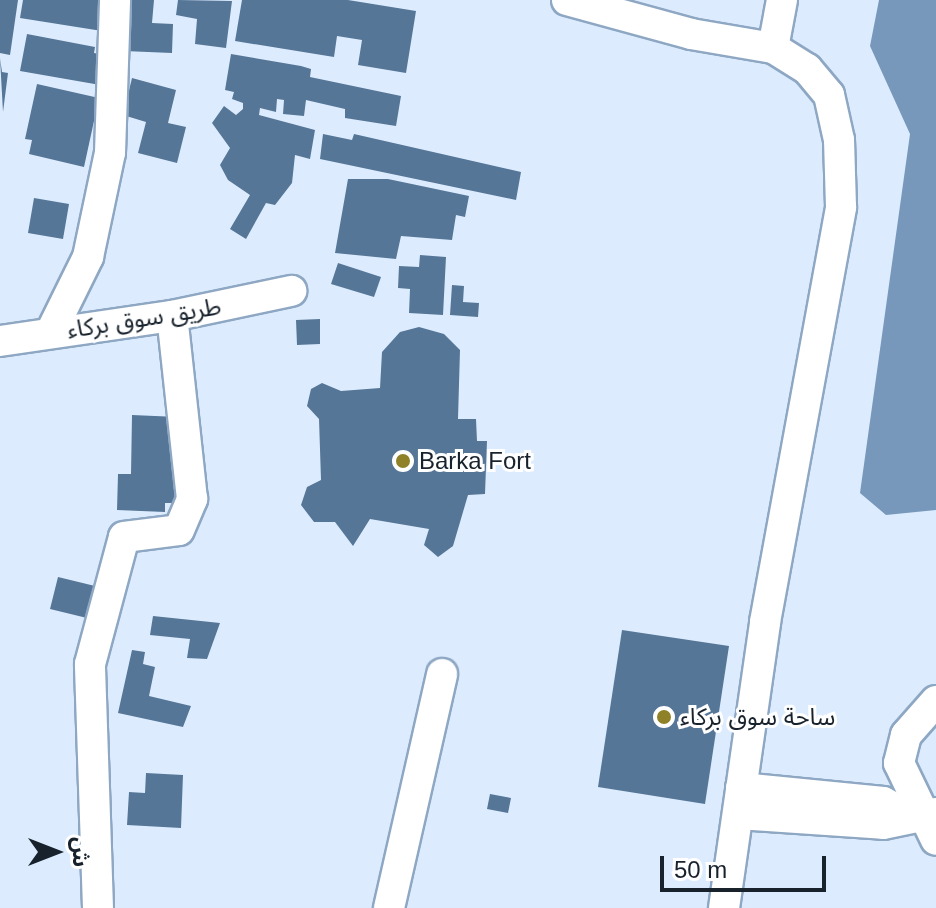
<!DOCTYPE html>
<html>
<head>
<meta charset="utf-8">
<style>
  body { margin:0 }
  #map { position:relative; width:936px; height:908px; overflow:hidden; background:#dcecfe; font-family:Arial,"Noto Sans Arabic",sans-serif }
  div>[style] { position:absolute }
  .water>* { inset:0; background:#7798bb }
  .building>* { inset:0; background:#567697 }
  .roads { filter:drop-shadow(2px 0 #8ea7c3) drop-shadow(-2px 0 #8ea7c3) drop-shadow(0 2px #8ea7c3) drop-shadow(0 -2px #8ea7c3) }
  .minor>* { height:30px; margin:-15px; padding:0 15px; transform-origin:15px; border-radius:15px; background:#fff }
  .dots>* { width:22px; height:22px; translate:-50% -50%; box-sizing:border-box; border:4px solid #fff; border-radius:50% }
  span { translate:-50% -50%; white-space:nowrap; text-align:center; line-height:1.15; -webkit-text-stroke:6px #fff; paint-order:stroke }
  .street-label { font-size:24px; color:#18222c }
  .poi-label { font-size:24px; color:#18222c }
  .left { translate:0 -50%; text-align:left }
  .north { position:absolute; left:16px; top:812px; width:80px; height:80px; -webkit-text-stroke:6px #fff; paint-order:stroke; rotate:90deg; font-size:22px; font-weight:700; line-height:32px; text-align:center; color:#18222c }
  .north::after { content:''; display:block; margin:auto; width:28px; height:36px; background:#18222c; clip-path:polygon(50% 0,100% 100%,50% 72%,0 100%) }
  .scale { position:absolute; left:660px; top:856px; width:166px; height:36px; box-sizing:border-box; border:4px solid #18222c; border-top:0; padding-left:10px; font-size:24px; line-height:28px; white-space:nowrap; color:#18222c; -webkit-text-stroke:6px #fff; paint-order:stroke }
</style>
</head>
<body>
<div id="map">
  <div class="water">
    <i style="clip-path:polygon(879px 0,936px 0,936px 510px,886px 515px,860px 493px,910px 134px,870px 46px)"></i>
  </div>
  <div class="building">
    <i style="clip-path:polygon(0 0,18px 0,10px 55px,0 53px)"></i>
    <i style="clip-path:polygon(23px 0,107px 0,102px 31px,20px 18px)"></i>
    <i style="clip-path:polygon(121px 0,154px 0,152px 23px,173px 24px,172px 53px,124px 51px)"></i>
    <i style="clip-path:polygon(178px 0,232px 1px,226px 48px,195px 44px,197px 19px,176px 15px)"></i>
    <i style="clip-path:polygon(242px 0,348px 0,416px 11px,406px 73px,358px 65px,362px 40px,337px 36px,334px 57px,235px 41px)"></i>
    <i style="clip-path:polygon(27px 34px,95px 47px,94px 53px,111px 56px,106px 86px,20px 71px)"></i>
    <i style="clip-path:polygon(231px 54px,301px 66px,311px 69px,310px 77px,401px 96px,396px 126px,345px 118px,345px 109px,306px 100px,304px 116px,283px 114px,284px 100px,277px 99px,276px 112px,260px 108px,259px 115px,315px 130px,310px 159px,295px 155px,292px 183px,275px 205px,266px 203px,246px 239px,230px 229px,250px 195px,228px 180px,220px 165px,230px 148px,212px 123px,224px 106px,236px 115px,243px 109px,243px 103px,232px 99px,234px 92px,225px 90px)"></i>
    <i style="clip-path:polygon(0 58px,2px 72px,8px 73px,3px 112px)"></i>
    <i style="clip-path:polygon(132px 78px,176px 90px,168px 123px,186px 127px,177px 163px,138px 153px,146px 122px,123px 115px)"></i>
    <i style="clip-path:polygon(37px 84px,99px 98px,84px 167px,29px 154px,32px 140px,25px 139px)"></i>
    <i style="clip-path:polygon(323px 134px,352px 140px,354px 134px,521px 172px,516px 200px,320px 159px)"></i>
    <i style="clip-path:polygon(348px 179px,388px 179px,469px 196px,465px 217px,456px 215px,452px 240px,401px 236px,396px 259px,335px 253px)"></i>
    <i style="clip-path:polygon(34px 198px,69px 204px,63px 239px,28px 233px)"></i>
    <i style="clip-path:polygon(420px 255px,446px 257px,443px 315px,409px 313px,410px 289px,398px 288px,399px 266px,419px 267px)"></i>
    <i style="clip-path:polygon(338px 263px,381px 277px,374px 297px,331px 284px)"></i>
    <i style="clip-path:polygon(452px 285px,464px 286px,463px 302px,479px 303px,478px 317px,450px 315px)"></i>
    <i style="clip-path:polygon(320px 319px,320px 344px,297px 345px,296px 320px)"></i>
    <i style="clip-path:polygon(419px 327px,444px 334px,460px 350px,458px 419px,476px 419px,477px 441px,487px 441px,485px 494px,468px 495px,453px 546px,438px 557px,424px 545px,429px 529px,370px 519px,353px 546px,335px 522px,314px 522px,301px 505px,307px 487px,321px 480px,319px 419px,307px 406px,311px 389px,322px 383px,341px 391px,380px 388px,382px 352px,400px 332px)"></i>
    <i style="clip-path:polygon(132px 415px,178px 417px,175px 503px,165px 503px,165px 512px,117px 510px,118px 474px,131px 474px)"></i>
    <i style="clip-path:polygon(58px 577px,95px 586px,87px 618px,50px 609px)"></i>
    <i style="clip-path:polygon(153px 616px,220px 623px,207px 659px,187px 658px,190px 639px,150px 635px)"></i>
    <i style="clip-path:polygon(622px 630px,729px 646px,705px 804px,598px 787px)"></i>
    <i style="clip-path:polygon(132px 650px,145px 652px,143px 664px,155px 667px,149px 696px,191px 706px,183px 727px,118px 713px)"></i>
    <i style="clip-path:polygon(146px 773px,183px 775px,181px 828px,127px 825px,129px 792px,145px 793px)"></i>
    <i style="clip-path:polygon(490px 794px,511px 798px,508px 813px,487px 809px)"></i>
  </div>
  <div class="roads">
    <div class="minor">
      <i style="left:567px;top:0;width:129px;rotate:15.3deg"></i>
      <i style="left:691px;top:34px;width:83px;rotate:9.7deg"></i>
      <i style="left:51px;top:332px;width:84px;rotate:-63.7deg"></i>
      <i style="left:88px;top:257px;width:106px;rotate:-78.1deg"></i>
      <i style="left:110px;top:153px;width:153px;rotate:-88.1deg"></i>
      <i style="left:0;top:341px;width:174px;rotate:-8.3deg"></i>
      <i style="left:172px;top:316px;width:122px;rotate:-11.9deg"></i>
      <i style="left:936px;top:701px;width:45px;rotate:131.4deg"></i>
      <i style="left:906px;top:735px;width:29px;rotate:104deg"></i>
      <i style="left:899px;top:763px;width:85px;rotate:64.3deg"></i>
      <i style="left:741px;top:788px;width:143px;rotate:5.6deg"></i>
      <i style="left:883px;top:802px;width:28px;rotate:27deg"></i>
      <i style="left:738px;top:814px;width:145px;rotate:3.9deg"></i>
      <i style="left:883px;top:824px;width:54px;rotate:-11.7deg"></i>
      <i style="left:98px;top:908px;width:244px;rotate:-91.9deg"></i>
      <i style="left:90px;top:664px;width:131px;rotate:-75deg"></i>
      <i style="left:124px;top:537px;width:55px;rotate:-7.3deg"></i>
      <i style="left:179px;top:530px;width:34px;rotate:-67deg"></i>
      <i style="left:192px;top:499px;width:184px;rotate:-96.2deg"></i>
      <i style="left:389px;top:908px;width:240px;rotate:-77.2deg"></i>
      <i style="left:724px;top:908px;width:289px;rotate:-81.8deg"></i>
      <i style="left:765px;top:622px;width:422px;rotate:-79.6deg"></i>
      <i style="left:841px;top:207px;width:67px;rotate:-91.7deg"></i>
      <i style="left:839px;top:140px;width:46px;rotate:-102.5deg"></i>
      <i style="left:829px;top:95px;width:34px;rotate:-130deg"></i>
      <i style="left:807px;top:69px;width:40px;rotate:-148deg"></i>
      <i style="left:773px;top:48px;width:49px;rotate:-79.4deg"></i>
    </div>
  </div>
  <div class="dots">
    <i style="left:403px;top:461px;background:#8e8128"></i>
    <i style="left:664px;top:717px;background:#8e8128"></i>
  </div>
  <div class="street-label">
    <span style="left:144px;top:318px;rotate:-9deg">طريق سوق بركاء</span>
  </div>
  <div class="poi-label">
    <span class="left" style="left:419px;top:461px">Barka Fort</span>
    <span class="left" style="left:680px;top:717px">ساحة سوق بركاء</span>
  </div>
  <div class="north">ش</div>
  <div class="scale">50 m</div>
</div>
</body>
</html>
